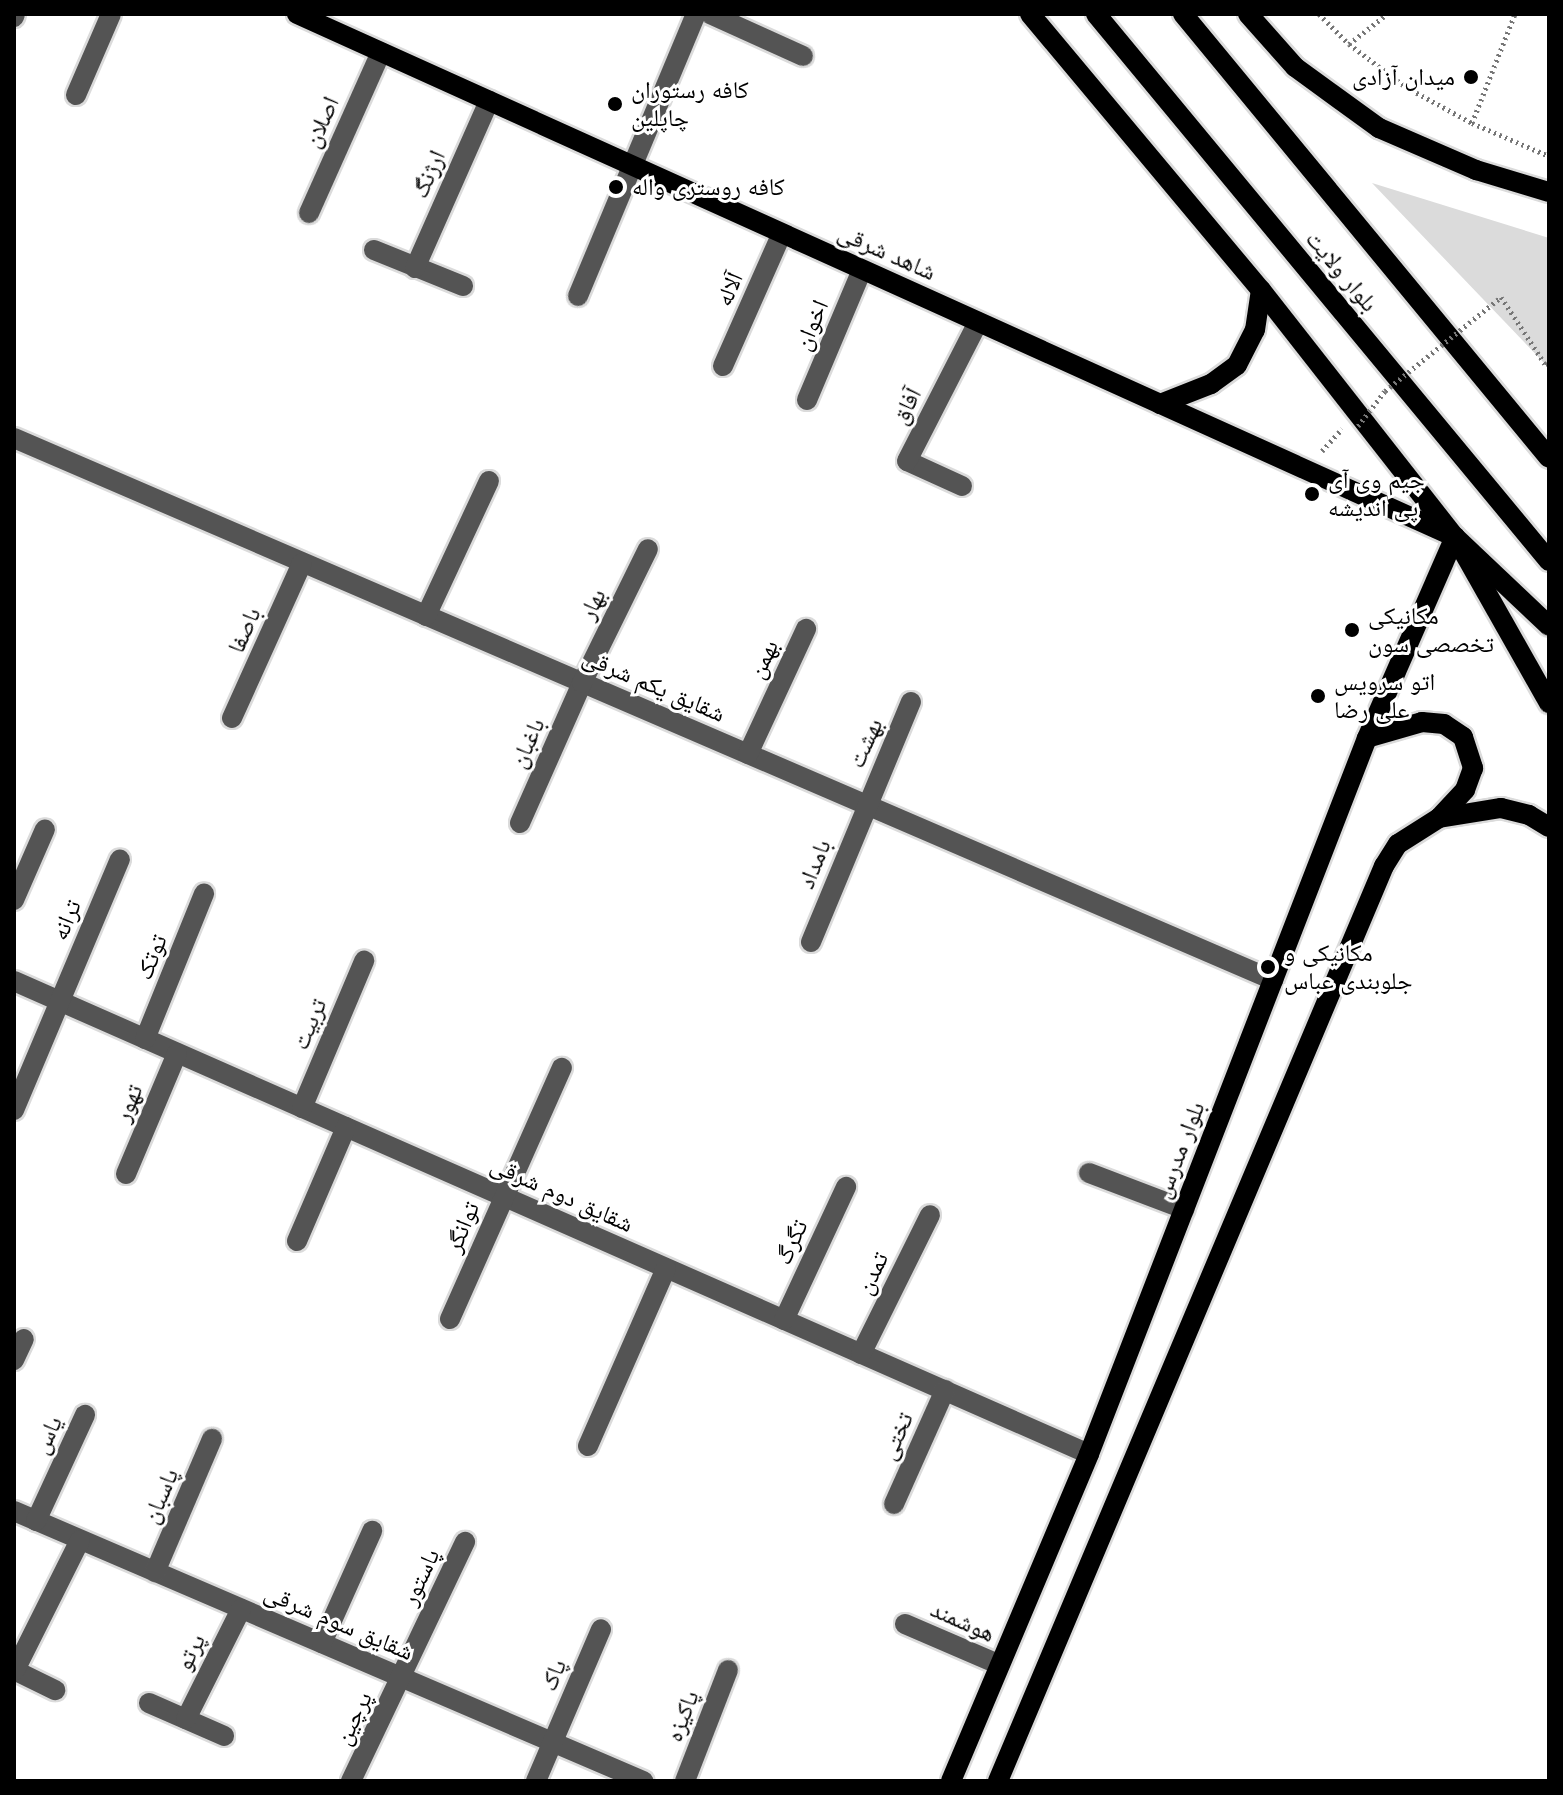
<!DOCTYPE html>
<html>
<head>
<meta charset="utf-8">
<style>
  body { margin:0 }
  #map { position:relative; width:1563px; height:1795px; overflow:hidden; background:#fff; font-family:Inter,"Noto Naskh Arabic",sans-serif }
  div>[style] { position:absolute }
  .green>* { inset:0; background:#dbdbdb }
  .path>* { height:5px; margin-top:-2.5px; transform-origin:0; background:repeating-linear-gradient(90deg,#767676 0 2px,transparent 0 6px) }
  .roads { filter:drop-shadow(2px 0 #dbdbdb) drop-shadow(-2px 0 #dbdbdb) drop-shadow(0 2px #dbdbdb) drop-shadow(0 -2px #dbdbdb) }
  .minor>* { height:20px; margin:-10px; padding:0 10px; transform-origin:10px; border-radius:10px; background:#545454 }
  .major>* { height:20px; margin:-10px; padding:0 10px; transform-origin:10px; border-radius:10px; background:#000 }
  .path-bridge>* { height:5px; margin-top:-2.5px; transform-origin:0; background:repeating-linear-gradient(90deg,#767676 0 2px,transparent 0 6px) }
  .dots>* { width:22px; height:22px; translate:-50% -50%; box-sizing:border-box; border:4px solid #fff; border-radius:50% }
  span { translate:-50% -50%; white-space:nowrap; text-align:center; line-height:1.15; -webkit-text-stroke:6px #fff; paint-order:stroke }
  .poi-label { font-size:24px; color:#000 }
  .right { translate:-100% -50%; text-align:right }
  .left { translate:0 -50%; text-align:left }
  .street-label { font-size:24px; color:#000 }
  .frame { position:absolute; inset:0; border:16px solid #000; pointer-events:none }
</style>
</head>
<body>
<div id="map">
  <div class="green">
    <i style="clip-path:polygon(1372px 183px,1549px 238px,1549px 367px,1545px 364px)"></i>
  </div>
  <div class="path">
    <i style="left:1319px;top:14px;width:42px;rotate:45deg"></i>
    <i style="left:1349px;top:44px;width:71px;rotate:37deg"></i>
    <i style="left:1406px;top:87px;width:75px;rotate:28.6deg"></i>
    <i style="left:1472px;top:123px;width:84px;rotate:23.2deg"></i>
    <i style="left:1349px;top:44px;width:48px;rotate:-38.3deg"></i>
    <i style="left:1472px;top:123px;width:117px;rotate:-68.5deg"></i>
    <i style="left:1501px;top:297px;width:80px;rotate:56.7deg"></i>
    <i style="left:1545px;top:364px;width:4px;rotate:-27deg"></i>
    <i style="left:1322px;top:451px;width:30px;rotate:-48deg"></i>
  </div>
  <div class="roads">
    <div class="minor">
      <i style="left:710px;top:14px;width:102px;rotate:24.3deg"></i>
      <i style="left:14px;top:17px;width:3px;rotate:-72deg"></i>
      <i style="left:76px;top:95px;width:88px;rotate:-66.6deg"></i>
      <i style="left:309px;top:213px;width:176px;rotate:-65.9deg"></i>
      <i style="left:374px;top:250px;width:96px;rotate:22deg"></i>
      <i style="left:415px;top:268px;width:183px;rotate:-66.1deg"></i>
      <i style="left:578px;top:296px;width:306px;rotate:-67.3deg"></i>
      <i style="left:723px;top:366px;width:145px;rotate:-66.1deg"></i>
      <i style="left:807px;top:400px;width:141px;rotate:-67.1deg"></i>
      <i style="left:14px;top:438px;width:1371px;rotate:23.29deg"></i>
      <i style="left:962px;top:486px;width:60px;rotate:-155.6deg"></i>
      <i style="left:907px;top:461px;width:156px;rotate:-62.9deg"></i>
      <i style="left:426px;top:616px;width:149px;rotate:-65deg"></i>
      <i style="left:232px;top:718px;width:170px;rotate:-65.7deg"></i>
      <i style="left:748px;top:754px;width:138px;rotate:-65.1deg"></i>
      <i style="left:520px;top:823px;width:153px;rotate:-66.1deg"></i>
      <i style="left:582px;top:683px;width:149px;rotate:-63.8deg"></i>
      <i style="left:14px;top:900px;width:77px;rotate:-66.4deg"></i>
      <i style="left:811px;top:942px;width:260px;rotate:-67.4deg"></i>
      <i style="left:14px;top:981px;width:1174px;rotate:23.75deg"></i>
      <i style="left:145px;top:1039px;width:157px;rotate:-67.9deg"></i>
      <i style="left:302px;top:1108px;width:160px;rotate:-67.1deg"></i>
      <i style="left:14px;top:1110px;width:272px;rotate:-67.1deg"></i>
      <i style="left:1089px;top:1173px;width:102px;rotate:20.8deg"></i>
      <i style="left:126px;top:1174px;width:131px;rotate:-67.1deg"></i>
      <i style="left:297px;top:1241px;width:124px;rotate:-66.7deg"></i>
      <i style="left:450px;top:1319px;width:275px;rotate:-66deg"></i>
      <i style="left:784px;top:1320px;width:147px;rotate:-65deg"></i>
      <i style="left:861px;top:1354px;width:155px;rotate:-63.6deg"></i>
      <i style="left:14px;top:1360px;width:23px;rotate:-65deg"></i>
      <i style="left:588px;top:1446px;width:194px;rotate:-66.3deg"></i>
      <i style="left:894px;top:1504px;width:125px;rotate:-65.9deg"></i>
      <i style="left:14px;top:1511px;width:685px;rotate:23.23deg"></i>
      <i style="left:36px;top:1521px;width:117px;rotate:-65.2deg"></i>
      <i style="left:155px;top:1572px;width:145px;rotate:-66.8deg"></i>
      <i style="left:905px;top:1624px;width:103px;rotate:23.3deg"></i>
      <i style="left:322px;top:1643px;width:123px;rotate:-65.9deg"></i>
      <i style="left:14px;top:1670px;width:46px;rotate:26deg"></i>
      <i style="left:15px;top:1670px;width:145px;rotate:-63.4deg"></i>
      <i style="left:149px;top:1703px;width:82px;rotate:23.7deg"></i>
      <i style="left:186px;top:1719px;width:123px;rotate:-63.4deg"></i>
      <i style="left:351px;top:1781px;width:265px;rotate:-64.5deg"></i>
      <i style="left:536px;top:1781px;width:165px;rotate:-66.8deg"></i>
      <i style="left:685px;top:1781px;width:119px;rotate:-68.8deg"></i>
    </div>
    <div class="major">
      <i style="left:297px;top:14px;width:1271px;rotate:24.31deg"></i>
      <i style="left:1455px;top:537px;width:129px;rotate:43.4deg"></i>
      <i style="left:1030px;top:14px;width:360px;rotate:50.1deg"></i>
      <i style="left:1261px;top:290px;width:314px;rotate:51.9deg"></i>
      <i style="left:1455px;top:537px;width:191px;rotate:60.5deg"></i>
      <i style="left:1096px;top:14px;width:710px;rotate:50.37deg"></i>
      <i style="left:1183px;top:14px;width:575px;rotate:50.5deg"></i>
      <i style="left:1248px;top:14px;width:71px;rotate:48.4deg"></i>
      <i style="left:1295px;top:67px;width:104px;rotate:36deg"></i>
      <i style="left:1379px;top:128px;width:106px;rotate:23.4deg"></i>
      <i style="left:1476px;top:170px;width:76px;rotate:16.8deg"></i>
      <i style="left:1160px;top:404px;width:55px;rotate:-21.4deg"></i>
      <i style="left:1211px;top:384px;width:32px;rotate:-36deg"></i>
      <i style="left:1237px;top:365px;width:39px;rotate:-63deg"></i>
      <i style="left:1255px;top:330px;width:40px;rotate:-81.5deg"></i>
      <i style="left:1367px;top:738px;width:57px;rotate:-16.2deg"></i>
      <i style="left:1422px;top:722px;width:22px;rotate:5deg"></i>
      <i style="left:1444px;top:724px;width:23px;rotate:34deg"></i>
      <i style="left:1463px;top:737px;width:33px;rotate:72deg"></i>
      <i style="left:1473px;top:768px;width:23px;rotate:110deg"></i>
      <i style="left:1465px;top:790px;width:38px;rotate:133deg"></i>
      <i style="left:951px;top:1781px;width:355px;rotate:-67.1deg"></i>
      <i style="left:1089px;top:1454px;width:768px;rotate:-68.78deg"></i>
      <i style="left:1367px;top:738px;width:219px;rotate:-66.4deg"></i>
      <i style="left:998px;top:1781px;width:993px;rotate:-67.13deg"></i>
      <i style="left:1384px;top:866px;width:26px;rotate:-58deg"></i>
      <i style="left:1398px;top:844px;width:49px;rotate:-32.4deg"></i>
      <i style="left:1439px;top:818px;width:63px;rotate:-9.2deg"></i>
      <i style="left:1501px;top:808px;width:29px;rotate:14deg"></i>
      <i style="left:1529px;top:815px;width:23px;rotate:31deg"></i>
    </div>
  </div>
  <div class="path-bridge">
    <i style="left:1358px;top:426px;width:44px;rotate:-52.4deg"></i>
    <i style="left:1385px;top:391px;width:149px;rotate:-39deg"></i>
  </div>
  <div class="dots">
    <i style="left:1471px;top:77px;background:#000"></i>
    <i style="left:615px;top:104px;background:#000"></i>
    <i style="left:616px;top:187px;background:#000"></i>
    <i style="left:1312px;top:494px;background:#000"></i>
    <i style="left:1352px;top:630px;background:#000"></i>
    <i style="left:1318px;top:696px;background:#000"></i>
    <i style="left:1268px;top:967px;background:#000"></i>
  </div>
  <div class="poi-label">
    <span class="right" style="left:1455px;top:77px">میدان آزادی</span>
    <span class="left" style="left:631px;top:104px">کافه رستوران<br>چاپلین</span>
    <span class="left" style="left:632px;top:187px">کافه روستری واله</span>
    <span class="left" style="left:1328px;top:494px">جیم وی آی<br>پی اندیشه</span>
    <span class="left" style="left:1368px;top:630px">مکانیکی<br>تخصصی سون</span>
    <span class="left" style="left:1334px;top:696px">اتو سرویس<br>علی رضا</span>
    <span class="left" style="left:1284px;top:967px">مکانیکی و<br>جلوبندی عباس</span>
  </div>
  <div class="street-label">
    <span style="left:321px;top:122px;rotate:-66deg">اصلان</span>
    <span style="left:428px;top:174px;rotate:-66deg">ارژنگ</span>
    <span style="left:887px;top:252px;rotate:24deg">شاهد شرقی</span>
    <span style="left:1342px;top:271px;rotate:50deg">بلوار ولایت</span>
    <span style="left:729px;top:289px;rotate:-66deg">آلاله</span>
    <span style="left:811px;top:325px;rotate:-67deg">اخوان</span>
    <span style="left:906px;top:406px;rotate:-63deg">آفاق</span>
    <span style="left:592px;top:604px;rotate:-64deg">بهار</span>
    <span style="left:244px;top:630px;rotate:-66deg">باصفا</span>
    <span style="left:763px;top:659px;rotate:-65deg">بهمن</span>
    <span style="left:654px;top:685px;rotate:23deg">شقایق یکم شرقی</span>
    <span style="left:527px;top:743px;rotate:-66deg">باغبان</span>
    <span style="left:865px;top:743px;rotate:-66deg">بهشت</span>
    <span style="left:814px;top:864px;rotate:-68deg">بامداد</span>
    <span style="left:66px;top:920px;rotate:-67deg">ترانه</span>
    <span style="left:151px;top:957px;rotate:-68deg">توتک</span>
    <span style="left:309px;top:1024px;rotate:-67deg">تربیت</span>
    <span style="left:128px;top:1103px;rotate:-67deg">تهور</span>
    <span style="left:1179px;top:1150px;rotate:-69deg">بلوار مدرس</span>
    <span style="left:562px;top:1194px;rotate:24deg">شقایق دوم شرقی</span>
    <span style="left:462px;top:1227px;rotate:-67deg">توانگر</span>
    <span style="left:791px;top:1242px;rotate:-65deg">تگرگ</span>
    <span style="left:872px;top:1273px;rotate:-64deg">تمدن</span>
    <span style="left:47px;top:1435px;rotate:-65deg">یاس</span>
    <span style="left:896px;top:1436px;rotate:-66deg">تختی</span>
    <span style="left:160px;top:1496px;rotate:-67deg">پاسبان</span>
    <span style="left:420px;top:1577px;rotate:-65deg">پاستور</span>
    <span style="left:963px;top:1621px;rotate:24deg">هوشمند</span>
    <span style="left:339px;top:1622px;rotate:23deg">شقایق سوم شرقی</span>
    <span style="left:190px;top:1652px;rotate:-63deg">پرتو</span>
    <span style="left:553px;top:1675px;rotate:-67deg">پاک</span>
    <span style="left:682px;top:1716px;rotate:-69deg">پاکیزه</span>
    <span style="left:353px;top:1718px;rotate:-64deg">پرچین</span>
  </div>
  <div class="frame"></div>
</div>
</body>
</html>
